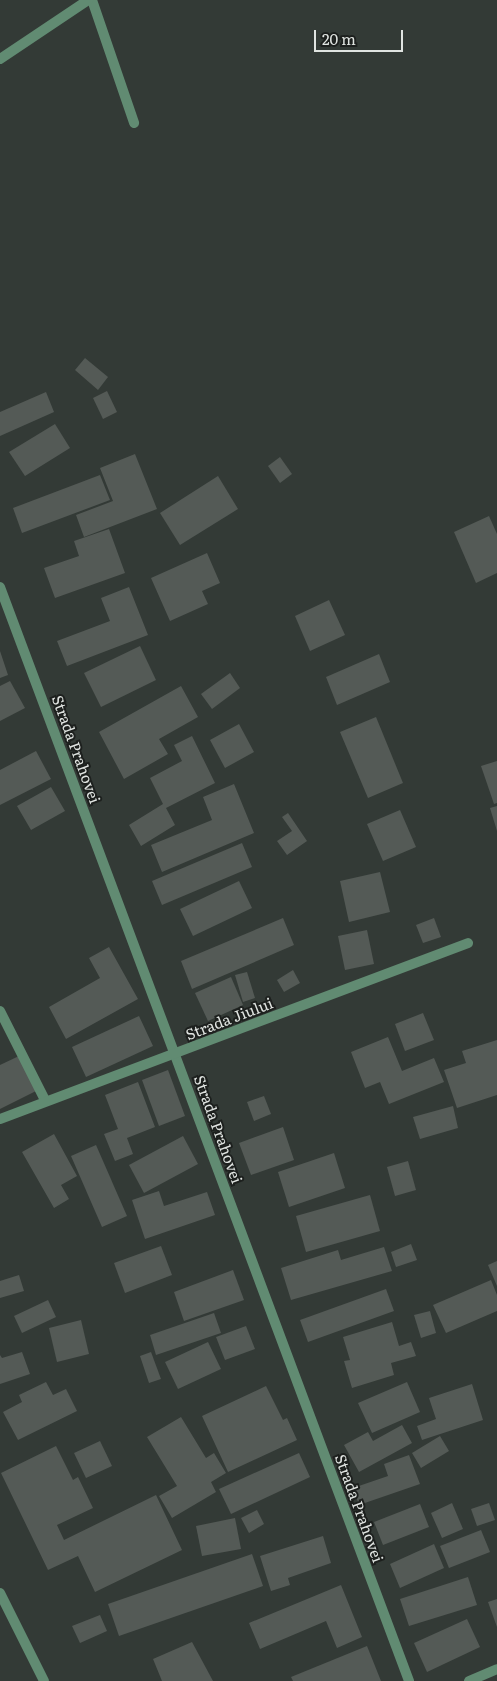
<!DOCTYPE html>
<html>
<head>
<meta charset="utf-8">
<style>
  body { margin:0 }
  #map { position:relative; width:497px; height:1681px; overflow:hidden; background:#333a36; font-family:Literata,serif }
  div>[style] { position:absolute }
  .building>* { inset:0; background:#545a56 }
  .street>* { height:10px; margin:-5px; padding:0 5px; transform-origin:5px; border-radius:5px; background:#618b72 }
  span { translate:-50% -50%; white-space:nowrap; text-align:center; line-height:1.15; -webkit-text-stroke:4px #1d201e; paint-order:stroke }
  .street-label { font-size:15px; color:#e0e4e1 }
  .scale { position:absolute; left:314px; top:30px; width:89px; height:22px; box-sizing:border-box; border:2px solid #e0e4e1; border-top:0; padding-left:6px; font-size:15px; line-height:18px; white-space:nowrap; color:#e0e4e1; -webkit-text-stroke:4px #1d201e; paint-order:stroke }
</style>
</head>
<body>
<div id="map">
  <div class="building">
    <i style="clip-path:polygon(85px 358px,108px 377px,98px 390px,75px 370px)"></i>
    <i style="clip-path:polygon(107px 391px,117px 412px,103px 419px,93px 398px)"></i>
    <i style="clip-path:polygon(46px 392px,54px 412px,0 436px,0 412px)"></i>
    <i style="clip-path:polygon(55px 424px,70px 448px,25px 476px,9px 452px)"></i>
    <i style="clip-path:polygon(135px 454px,157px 509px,84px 537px,76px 515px,113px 501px,100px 468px)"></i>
    <i style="clip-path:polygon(280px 457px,292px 474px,280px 483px,268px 466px)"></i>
    <i style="clip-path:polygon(100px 475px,110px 500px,22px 533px,13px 508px)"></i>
    <i style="clip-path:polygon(218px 476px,238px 509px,180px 545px,160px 513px)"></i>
    <i style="clip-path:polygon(489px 516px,497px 534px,497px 573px,476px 583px,454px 532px)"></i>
    <i style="clip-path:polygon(109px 529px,125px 573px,55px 598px,44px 568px,79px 556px,74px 541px)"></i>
    <i style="clip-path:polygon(207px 553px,220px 583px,202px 591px,208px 604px,170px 621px,151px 578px)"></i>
    <i style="clip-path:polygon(129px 587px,148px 635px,67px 666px,57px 641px,110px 621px,101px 598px)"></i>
    <i style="clip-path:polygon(329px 600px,345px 635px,310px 651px,295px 616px)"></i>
    <i style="clip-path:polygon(140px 646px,156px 680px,101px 707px,84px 673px)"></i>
    <i style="clip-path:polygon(0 651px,8px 675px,0 678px)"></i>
    <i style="clip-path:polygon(379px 654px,390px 682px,337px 705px,326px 677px)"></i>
    <i style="clip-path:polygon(230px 673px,240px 688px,212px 709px,201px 694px)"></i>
    <i style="clip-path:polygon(10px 681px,25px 708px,0 721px,0 686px)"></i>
    <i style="clip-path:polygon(181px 686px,198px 717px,159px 739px,168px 754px,124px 779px,99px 732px)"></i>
    <i style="clip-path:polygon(376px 717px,403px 783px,368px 798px,340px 732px)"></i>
    <i style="clip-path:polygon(239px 724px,254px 752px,225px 768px,210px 740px)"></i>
    <i style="clip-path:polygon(192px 736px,215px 783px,166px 808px,175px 825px,141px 846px,129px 825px,163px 804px,150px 778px,182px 761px,174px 745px)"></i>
    <i style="clip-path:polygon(36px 751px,51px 779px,0 805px,0 770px)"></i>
    <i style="clip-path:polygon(497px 761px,497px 803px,494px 804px,481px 766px)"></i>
    <i style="clip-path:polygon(234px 784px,254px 833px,162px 872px,151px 845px,212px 820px,203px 797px)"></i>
    <i style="clip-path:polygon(51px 787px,65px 811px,31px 830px,17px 806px)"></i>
    <i style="clip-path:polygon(497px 806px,497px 831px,490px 808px)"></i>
    <i style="clip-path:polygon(400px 810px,416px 847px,383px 861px,367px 824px)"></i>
    <i style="clip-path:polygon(288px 813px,307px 841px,287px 855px,277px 841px,292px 831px,282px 817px)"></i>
    <i style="clip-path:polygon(242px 843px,252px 867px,162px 905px,152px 881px)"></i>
    <i style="clip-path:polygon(380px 872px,390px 912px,349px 922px,340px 881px)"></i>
    <i style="clip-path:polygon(239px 881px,252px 908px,193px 936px,180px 909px)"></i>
    <i style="clip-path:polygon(283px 918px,294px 945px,192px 989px,181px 961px)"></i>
    <i style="clip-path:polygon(434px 918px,441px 937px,423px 943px,416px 925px)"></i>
    <i style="clip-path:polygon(367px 930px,374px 964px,345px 970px,338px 936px)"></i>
    <i style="clip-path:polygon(109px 947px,138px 999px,66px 1039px,49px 1007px,100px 978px,89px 958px)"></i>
    <i style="clip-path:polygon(293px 970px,300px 983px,284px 992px,277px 980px)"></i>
    <i style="clip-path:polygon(247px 972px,255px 998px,243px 1002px,235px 975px)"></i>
    <i style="clip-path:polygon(231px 977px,243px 1005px,208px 1021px,195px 993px)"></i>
    <i style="clip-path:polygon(423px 1013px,434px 1040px,405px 1051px,395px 1024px)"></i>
    <i style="clip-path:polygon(139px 1016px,153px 1046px,86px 1077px,72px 1047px)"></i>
    <i style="clip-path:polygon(388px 1037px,402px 1071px,434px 1058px,444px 1082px,389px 1104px,380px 1082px,365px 1088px,351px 1052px)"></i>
    <i style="clip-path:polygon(497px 1040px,497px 1095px,457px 1108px,444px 1070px,466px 1063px,462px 1051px)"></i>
    <i style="clip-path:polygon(19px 1056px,36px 1091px,0 1109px,0 1065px)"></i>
    <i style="clip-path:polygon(168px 1070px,185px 1116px,159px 1126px,142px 1080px)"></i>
    <i style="clip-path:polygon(138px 1082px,155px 1127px,127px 1138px,133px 1154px,115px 1161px,104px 1134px,118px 1129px,105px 1095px)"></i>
    <i style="clip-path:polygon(264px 1096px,271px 1114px,254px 1121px,247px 1102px)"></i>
    <i style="clip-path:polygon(453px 1106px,458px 1128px,420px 1139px,413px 1117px)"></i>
    <i style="clip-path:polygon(283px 1127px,294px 1160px,251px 1175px,239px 1143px)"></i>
    <i style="clip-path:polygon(54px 1134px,77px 1176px,61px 1185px,69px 1199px,54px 1208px,22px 1152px)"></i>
    <i style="clip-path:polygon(183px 1136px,198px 1164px,144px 1193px,129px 1165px)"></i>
    <i style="clip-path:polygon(96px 1145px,127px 1216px,102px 1227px,71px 1156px)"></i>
    <i style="clip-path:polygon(334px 1153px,345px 1188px,289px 1207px,278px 1172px)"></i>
    <i style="clip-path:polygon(408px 1161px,416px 1190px,395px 1196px,387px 1167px)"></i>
    <i style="clip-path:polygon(159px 1191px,164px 1206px,207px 1192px,215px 1215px,145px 1239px,132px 1200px)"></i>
    <i style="clip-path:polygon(370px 1195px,380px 1231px,306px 1252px,296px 1216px)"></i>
    <i style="clip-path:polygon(411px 1244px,417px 1260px,396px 1267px,391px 1252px)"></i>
    <i style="clip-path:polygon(161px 1246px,172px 1275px,125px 1293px,114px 1263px)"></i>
    <i style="clip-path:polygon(384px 1247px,392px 1271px,291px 1300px,281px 1268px,338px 1250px,341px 1260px)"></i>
    <i style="clip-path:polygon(497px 1261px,497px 1286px,488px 1265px)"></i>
    <i style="clip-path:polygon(233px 1270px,244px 1300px,184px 1321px,174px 1292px)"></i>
    <i style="clip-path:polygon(19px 1275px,24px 1291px,0 1298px,0 1281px)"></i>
    <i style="clip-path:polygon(491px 1280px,497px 1295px,497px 1311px,446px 1333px,433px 1305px)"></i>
    <i style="clip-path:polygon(386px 1289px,394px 1311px,308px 1342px,300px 1320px)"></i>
    <i style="clip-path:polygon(48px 1300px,56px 1317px,22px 1333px,14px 1316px)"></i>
    <i style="clip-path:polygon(430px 1311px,436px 1333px,421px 1338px,414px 1315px)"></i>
    <i style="clip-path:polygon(214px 1313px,221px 1333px,156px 1355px,150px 1335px)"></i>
    <i style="clip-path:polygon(81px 1320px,89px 1354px,57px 1362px,49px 1328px)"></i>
    <i style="clip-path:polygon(392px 1322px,399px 1346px,411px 1342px,416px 1356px,391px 1363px,394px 1375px,352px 1388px,344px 1361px,350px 1360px,343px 1337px)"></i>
    <i style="clip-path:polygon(246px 1326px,255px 1349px,225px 1360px,216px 1337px)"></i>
    <i style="clip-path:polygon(208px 1342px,221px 1369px,178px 1389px,165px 1362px)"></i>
    <i style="clip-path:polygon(22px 1352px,30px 1374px,0 1384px,0 1355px,2px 1358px)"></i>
    <i style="clip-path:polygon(151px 1352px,161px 1379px,149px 1383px,140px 1356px)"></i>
    <i style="clip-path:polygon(46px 1382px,53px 1395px,66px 1389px,77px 1411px,18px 1440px,3px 1412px,22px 1402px,19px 1395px)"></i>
    <i style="clip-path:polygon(407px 1382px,420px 1412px,372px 1433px,358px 1403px)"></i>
    <i style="clip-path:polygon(472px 1384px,483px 1420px,422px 1440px,417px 1426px,436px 1419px,429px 1398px)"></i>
    <i style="clip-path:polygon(266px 1386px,283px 1420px,287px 1418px,297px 1440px,228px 1472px,202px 1416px)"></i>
    <i style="clip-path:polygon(181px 1417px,206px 1458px,214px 1453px,226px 1473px,211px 1482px,216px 1492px,172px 1518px,159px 1496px,177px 1486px,147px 1437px)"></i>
    <i style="clip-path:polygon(402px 1425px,412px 1443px,359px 1472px,344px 1445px,368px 1432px,373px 1441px)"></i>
    <i style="clip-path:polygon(440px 1436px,449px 1451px,421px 1468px,412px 1453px)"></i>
    <i style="clip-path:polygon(100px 1441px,112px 1466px,86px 1478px,74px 1453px)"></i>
    <i style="clip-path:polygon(56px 1446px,73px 1480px,78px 1477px,93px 1508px,57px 1525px,64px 1540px,156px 1495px,182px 1550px,95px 1592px,78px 1556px,48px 1570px,1px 1473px)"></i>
    <i style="clip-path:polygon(299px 1453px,310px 1477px,231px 1514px,219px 1489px)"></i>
    <i style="clip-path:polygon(409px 1455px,420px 1484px,359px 1505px,353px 1488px,388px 1476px,384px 1464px)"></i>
    <i style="clip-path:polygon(452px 1503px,463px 1529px,442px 1538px,431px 1513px)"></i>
    <i style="clip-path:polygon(489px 1503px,495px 1520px,477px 1526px,471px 1509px)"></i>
    <i style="clip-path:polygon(420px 1504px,429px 1527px,383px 1545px,374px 1522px)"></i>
    <i style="clip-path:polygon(257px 1510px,264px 1524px,249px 1533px,241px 1518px)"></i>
    <i style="clip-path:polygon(235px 1518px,241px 1549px,202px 1556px,196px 1526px)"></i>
    <i style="clip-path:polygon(481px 1530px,490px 1552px,449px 1568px,440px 1546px)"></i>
    <i style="clip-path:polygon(323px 1536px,331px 1563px,288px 1578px,290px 1585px,271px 1591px,260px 1556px)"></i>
    <i style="clip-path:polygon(434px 1544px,444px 1568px,400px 1588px,390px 1564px)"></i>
    <i style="clip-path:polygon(252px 1554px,263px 1586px,119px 1636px,108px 1604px)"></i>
    <i style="clip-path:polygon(468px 1577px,477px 1605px,409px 1626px,400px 1599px)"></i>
    <i style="clip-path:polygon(341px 1585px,362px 1637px,337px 1648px,326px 1621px,260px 1649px,249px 1623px)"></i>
    <i style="clip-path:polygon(497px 1599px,497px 1627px,488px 1602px)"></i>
    <i style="clip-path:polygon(100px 1615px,107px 1631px,80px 1643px,72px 1626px)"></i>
    <i style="clip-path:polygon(467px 1619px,480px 1647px,427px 1672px,414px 1643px)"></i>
    <i style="clip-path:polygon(192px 1642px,213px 1681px,162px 1681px,153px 1659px)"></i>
    <i style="clip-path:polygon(367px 1646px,381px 1681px,293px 1681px,291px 1677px)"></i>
  </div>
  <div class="street">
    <i style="left:92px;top:0;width:130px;rotate:71.1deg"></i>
    <i style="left:0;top:59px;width:106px;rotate:-33.8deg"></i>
    <i style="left:0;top:587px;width:1168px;rotate:69.5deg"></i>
    <i style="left:0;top:1011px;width:100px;rotate:63.2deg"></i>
    <i style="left:0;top:1119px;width:500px;rotate:-20.6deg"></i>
    <i style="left:0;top:1593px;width:98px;rotate:63.4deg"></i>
    <i style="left:469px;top:1681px;width:30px;rotate:-23deg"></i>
  </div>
  <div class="street-label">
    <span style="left:77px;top:749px;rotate:70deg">Strada Prahovei</span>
    <span style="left:229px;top:1018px;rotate:-21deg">Strada Jiului</span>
    <span style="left:219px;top:1129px;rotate:70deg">Strada Prahovei</span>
    <span style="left:360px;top:1508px;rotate:70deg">Strada Prahovei</span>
  </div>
  <div class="scale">20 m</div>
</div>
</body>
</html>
